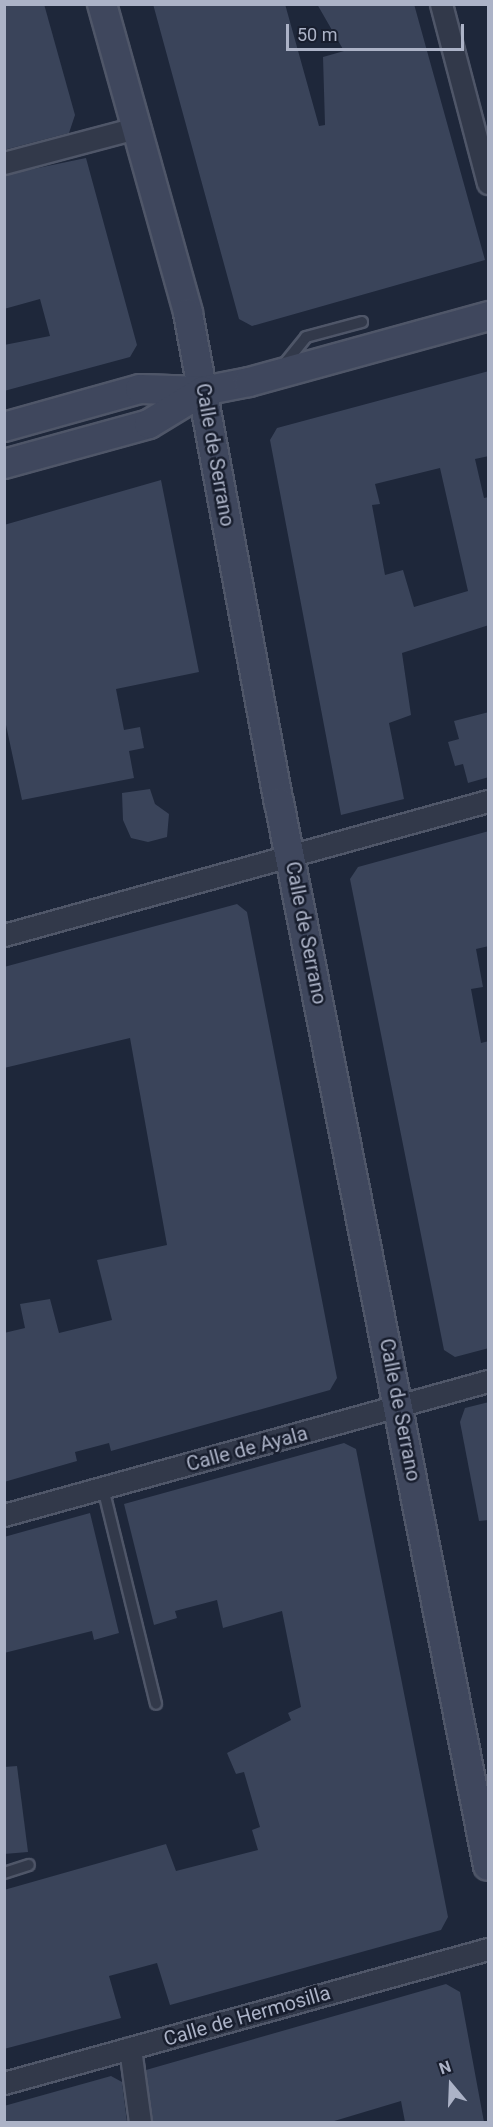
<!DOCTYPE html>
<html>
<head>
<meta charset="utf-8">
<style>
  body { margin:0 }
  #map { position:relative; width:493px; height:2127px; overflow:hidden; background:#1e273a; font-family:Roboto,sans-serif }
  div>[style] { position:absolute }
  .building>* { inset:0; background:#3a445a }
  .roads { filter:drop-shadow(2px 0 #4f5668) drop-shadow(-2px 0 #4f5668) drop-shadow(0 2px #4f5668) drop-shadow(0 -2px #4f5668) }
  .lane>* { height:10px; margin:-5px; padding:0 5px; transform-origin:5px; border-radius:5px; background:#32394a }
  .street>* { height:21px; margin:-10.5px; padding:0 10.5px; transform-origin:10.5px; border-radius:10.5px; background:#32394a }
  .secondary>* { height:28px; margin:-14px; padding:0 14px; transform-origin:14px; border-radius:14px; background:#3f475d }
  span { translate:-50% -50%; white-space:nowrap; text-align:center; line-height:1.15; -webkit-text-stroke:5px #181e2e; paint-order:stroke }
  .street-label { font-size:20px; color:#acb3c7 }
  .frame { position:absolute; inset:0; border:6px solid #acb3c7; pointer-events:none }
  .north { position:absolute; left:421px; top:2055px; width:60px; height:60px; -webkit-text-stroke:4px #181e2e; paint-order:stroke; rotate:341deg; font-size:16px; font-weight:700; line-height:24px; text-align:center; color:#acb3c7 }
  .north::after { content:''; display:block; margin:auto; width:21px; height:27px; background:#acb3c7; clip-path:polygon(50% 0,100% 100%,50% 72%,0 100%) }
  .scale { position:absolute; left:286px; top:24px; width:178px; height:27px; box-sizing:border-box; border:3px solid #acb3c7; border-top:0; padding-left:8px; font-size:18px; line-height:21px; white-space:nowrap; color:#acb3c7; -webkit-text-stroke:4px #181e2e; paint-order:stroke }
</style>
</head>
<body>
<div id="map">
  <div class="building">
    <i style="clip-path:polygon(4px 4px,44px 4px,75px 115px,69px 133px,4px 150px)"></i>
    <i style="clip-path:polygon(153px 4px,285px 4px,319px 126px,325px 125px,323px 57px,344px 51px,317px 4px,414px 4px,485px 260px,252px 326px,239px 319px)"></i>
    <i style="clip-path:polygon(86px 158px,137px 345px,130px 357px,4px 391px,4px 345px,50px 336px,40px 299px,4px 309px,4px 175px)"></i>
    <i style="clip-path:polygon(evenodd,489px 371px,489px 456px,475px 459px,484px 498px,489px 497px,489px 625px,402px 653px,411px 715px,389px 723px,404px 799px,341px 815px,270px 440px,277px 428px,489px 371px,440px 468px,468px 591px,414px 607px,403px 570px,385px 575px,372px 505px,380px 504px,375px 484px,440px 468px)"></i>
    <i style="clip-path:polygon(161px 480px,199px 672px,116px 689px,124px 730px,140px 727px,144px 748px,129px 751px,134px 778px,22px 800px,6px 725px,4px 525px)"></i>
    <i style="clip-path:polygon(489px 712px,489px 777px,468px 783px,463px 764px,455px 766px,448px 742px,459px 739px,454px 721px)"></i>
    <i style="clip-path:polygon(150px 789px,155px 804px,169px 814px,167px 837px,148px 842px,131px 838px,123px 820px,122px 793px)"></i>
    <i style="clip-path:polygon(489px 831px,489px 946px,476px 949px,483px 987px,471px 989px,481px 1043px,489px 1041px,489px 1348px,455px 1357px,444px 1350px,350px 879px,358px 867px)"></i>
    <i style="clip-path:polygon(237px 904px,247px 912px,337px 1378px,330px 1390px,111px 1451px,109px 1443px,75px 1452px,77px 1461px,4px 1482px,4px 1333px,25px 1328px,20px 1304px,50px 1299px,59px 1333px,112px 1320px,97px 1260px,167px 1245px,130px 1038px,4px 1068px,4px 967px)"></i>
    <i style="clip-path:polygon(489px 1402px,489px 1520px,479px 1521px,460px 1422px,465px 1408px)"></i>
    <i style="clip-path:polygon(344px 1443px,356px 1449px,448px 1917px,441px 1930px,170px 2005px,157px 1963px,109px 1976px,121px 2018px,4px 2049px,4px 1890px,166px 1844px,176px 1871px,258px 1850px,252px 1830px,260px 1827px,244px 1772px,236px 1774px,227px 1753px,291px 1720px,288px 1713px,301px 1707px,282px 1611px,223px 1628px,217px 1600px,175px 1611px,177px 1618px,154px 1625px,124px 1504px)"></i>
    <i style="clip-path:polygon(90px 1513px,119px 1633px,94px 1640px,92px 1631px,4px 1653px,4px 1537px)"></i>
    <i style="clip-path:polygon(17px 1766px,28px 1852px,4px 1854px,4px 1767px)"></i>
    <i style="clip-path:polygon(446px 1984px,460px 1992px,484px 2122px,405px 2122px,401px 2101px,331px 2122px,152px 2122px,146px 2070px)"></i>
    <i style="clip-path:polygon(111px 2076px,122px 2082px,127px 2122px,4px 2122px,4px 2106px)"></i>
  </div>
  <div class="roads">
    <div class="lane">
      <i style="left:282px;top:367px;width:38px;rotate:-51deg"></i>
      <i style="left:306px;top:337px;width:58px;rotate:-15deg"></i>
      <i style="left:103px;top:1488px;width:222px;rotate:76.2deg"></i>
      <i style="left:4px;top:1873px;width:26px;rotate:-18deg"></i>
    </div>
    <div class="street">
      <i style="left:441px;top:4px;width:185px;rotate:75.3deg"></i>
      <i style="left:4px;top:163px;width:140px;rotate:-14.9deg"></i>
      <i style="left:4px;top:935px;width:502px;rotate:-15.48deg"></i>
      <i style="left:4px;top:1515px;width:502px;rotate:-15.48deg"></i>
      <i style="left:130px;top:2048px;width:75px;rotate:82.3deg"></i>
      <i style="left:4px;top:2083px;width:502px;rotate:-15.48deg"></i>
    </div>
    <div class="secondary">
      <i style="left:102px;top:4px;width:321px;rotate:74.4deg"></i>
      <i style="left:188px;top:313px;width:497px;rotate:79.5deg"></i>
      <i style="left:279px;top:802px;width:1084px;rotate:78.89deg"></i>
      <i style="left:4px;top:427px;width:141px;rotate:-15.6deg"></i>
      <i style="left:140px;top:389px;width:63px;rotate:1.8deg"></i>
      <i style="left:203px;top:391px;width:47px;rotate:-11.1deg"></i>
      <i style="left:249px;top:382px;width:248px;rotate:-15.4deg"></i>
      <i style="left:4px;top:464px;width:150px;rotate:-15.4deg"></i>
      <i style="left:149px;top:424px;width:63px;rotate:-31.4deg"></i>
    </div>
  </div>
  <div class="street-label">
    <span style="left:215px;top:455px;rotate:80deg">Calle de Serrano</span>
    <span style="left:306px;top:933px;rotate:79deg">Calle de Serrano</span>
    <span style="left:400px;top:1410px;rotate:79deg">Calle de Serrano</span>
    <span style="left:247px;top:1449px;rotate:-15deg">Calle de Ayala</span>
    <span style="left:247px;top:2016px;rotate:-16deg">Calle de Hermosilla</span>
  </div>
  <div class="frame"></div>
  <div class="north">N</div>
  <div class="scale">50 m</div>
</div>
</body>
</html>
